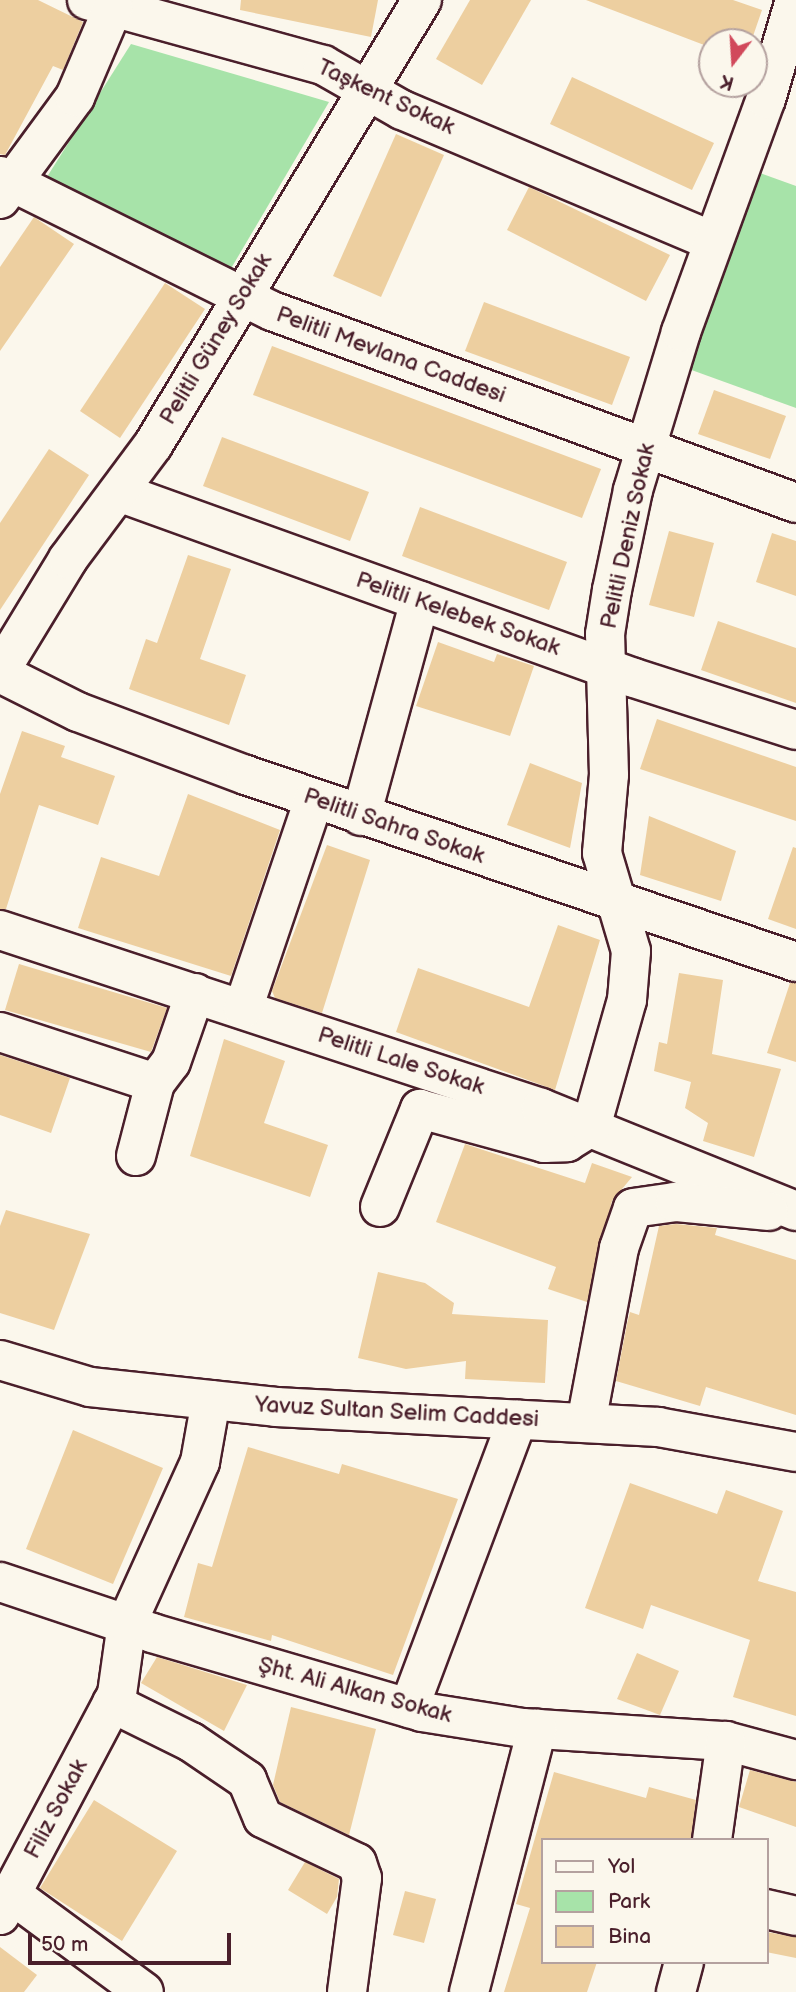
<!DOCTYPE html>
<html>
<head>
<meta charset="utf-8">
<style>
  body { margin:0 }
  #map { position:relative; width:796px; height:1992px; overflow:hidden; background:#fbf7ec; font-family:"Balsamiq Sans",sans-serif }
  div>[style] { position:absolute }
  .green>* { inset:0; background:#a7e3a9 }
  .building>* { inset:0; background:#edcfa0 }
  .roads { filter:drop-shadow(2px 0 #4a1f2b) drop-shadow(-2px 0 #4a1f2b) drop-shadow(0 2px #4a1f2b) drop-shadow(0 -2px #4a1f2b) }
  .minor>* { height:38px; margin:-19px; padding:0 19px; transform-origin:19px; border-radius:19px; background:#fbf7ec }
  span { translate:-50% -50%; white-space:nowrap; text-align:center; line-height:1.15; -webkit-text-stroke:5px #fbf7ec; paint-order:stroke }
  .street-label { font-size:23px; color:#4a1f2b }
  .legend { position:absolute; left:541px; top:1838px; width:228px; height:126px; box-sizing:border-box; background:#fbf7ec; border:2px solid #b4a19f; margin:0; padding:9px 12px; list-style:none; font-size:21px; color:#4a1f2b }
  .legend li { display:flex; align-items:center; gap:14px; height:35px }
  .legend b { width:35px; border:2px solid #b4a19f }
  .north { position:absolute; left:698px; top:28px; width:70px; height:70px; box-sizing:border-box; background:#fbf7ec; border:2px solid #b4a19f; border-radius:50%; rotate:197deg; font-size:19px; font-weight:700; line-height:28px; text-align:center; color:#4a1f2b }
  .north::after { content:''; display:block; margin:auto; width:24px; height:32px; background:#d1495b; clip-path:polygon(50% 0,100% 100%,50% 72%,0 100%) }
  .scale { position:absolute; left:28px; top:1933px; width:203px; height:32px; box-sizing:border-box; border:4px solid #4a1f2b; border-top:0; padding-left:9px; font-size:21px; line-height:24px; white-space:nowrap; color:#4a1f2b; -webkit-text-stroke:5px #fbf7ec; paint-order:stroke }
</style>
</head>
<body>
<div id="map">
  <div class="green">
    <i style="clip-path:polygon(131px 44px,329px 102px,226px 277px,45px 180px)"></i>
    <i style="clip-path:polygon(760px 173px,796px 186px,796px 408px,686px 368px)"></i>
  </div>
  <div class="building">
    <i style="clip-path:polygon(0 0,38px 0,83px 22px,63px 70px,53px 66px,5px 155px,0 154px)"></i>
    <i style="clip-path:polygon(241px 0,378px 0,371px 37px,240px 10px)"></i>
    <i style="clip-path:polygon(470px 0,531px 0,482px 85px,436px 59px)"></i>
    <i style="clip-path:polygon(586px 0,733px 0,762px 10px,751px 42px,712px 42px,712px 48px)"></i>
    <i style="clip-path:polygon(572px 77px,714px 143px,692px 190px,550px 124px)"></i>
    <i style="clip-path:polygon(396px 134px,444px 155px,381px 297px,333px 276px)"></i>
    <i style="clip-path:polygon(529px 187px,670px 255px,646px 301px,507px 230px)"></i>
    <i style="clip-path:polygon(34px 217px,74px 244px,0 351px,0 267px)"></i>
    <i style="clip-path:polygon(165px 283px,205px 309px,120px 438px,80px 411px)"></i>
    <i style="clip-path:polygon(484px 302px,630px 357px,612px 405px,465px 351px)"></i>
    <i style="clip-path:polygon(272px 346px,601px 469px,582px 518px,253px 395px)"></i>
    <i style="clip-path:polygon(714px 390px,786px 416px,770px 459px,698px 434px)"></i>
    <i style="clip-path:polygon(222px 437px,369px 492px,350px 541px,203px 486px)"></i>
    <i style="clip-path:polygon(49px 449px,89px 475px,0 610px,0 523px)"></i>
    <i style="clip-path:polygon(420px 507px,567px 562px,549px 610px,402px 556px)"></i>
    <i style="clip-path:polygon(669px 531px,714px 543px,694px 617px,649px 605px)"></i>
    <i style="clip-path:polygon(772px 533px,796px 541px,796px 596px,756px 582px)"></i>
    <i style="clip-path:polygon(188px 555px,231px 569px,200px 659px,246px 675px,229px 725px,129px 689px,146px 639px,157px 643px)"></i>
    <i style="clip-path:polygon(718px 621px,796px 648px,796px 703px,701px 670px)"></i>
    <i style="clip-path:polygon(438px 642px,494px 662px,497px 654px,534px 666px,510px 736px,416px 706px)"></i>
    <i style="clip-path:polygon(657px 719px,796px 767px,796px 821px,640px 769px)"></i>
    <i style="clip-path:polygon(22px 731px,65px 746px,61px 757px,115px 776px,98px 825px,39px 805px,6px 909px,0 909px,0 794px)"></i>
    <i style="clip-path:polygon(530px 763px,582px 783px,570px 848px,507px 825px)"></i>
    <i style="clip-path:polygon(188px 794px,280px 830px,231px 976px,78px 928px,101px 857px,159px 876px)"></i>
    <i style="clip-path:polygon(649px 816px,736px 851px,721px 901px,640px 875px)"></i>
    <i style="clip-path:polygon(327px 845px,370px 860px,322px 1013px,275px 998px,272px 991px)"></i>
    <i style="clip-path:polygon(793px 847px,796px 848px,796px 929px,768px 919px)"></i>
    <i style="clip-path:polygon(558px 925px,600px 940px,555px 1090px,396px 1032px,418px 968px,529px 1007px)"></i>
    <i style="clip-path:polygon(19px 964px,167px 1008px,151px 1052px,5px 1010px)"></i>
    <i style="clip-path:polygon(679px 973px,723px 980px,712px 1054px,781px 1069px,754px 1157px,703px 1141px,708px 1123px,685px 1108px,691px 1082px,654px 1071px,659px 1042px,667px 1044px)"></i>
    <i style="clip-path:polygon(790px 983px,796px 983px,796px 1062px,767px 1053px)"></i>
    <i style="clip-path:polygon(224px 1039px,285px 1061px,264px 1123px,328px 1145px,310px 1197px,190px 1156px)"></i>
    <i style="clip-path:polygon(0 1055px,70px 1078px,51px 1133px,0 1115px)"></i>
    <i style="clip-path:polygon(465px 1144px,585px 1183px,592px 1163px,632px 1177px,612px 1201px,587px 1302px,548px 1289px,556px 1267px,436px 1222px)"></i>
    <i style="clip-path:polygon(6px 1210px,90px 1234px,54px 1330px,0 1313px,0 1226px)"></i>
    <i style="clip-path:polygon(676px 1224px,717px 1228px,715px 1235px,796px 1260px,796px 1415px,706px 1387px,700px 1406px,616px 1381px,627px 1324px,630px 1312px,639px 1315px,659px 1226px)"></i>
    <i style="clip-path:polygon(378px 1272px,425px 1283px,454px 1303px,452px 1314px,548px 1320px,545px 1383px,465px 1379px,466px 1361px,406px 1369px,358px 1358px)"></i>
    <i style="clip-path:polygon(73px 1430px,163px 1468px,113px 1584px,26px 1549px)"></i>
    <i style="clip-path:polygon(248px 1447px,339px 1474px,342px 1464px,458px 1499px,393px 1675px,272px 1635px,271px 1641px,184px 1617px,198px 1563px,212px 1567px)"></i>
    <i style="clip-path:polygon(630px 1483px,717px 1514px,726px 1490px,783px 1511px,758px 1581px,796px 1592px,796px 1716px,733px 1697px,750px 1640px,651px 1605px,643px 1629px,585px 1608px)"></i>
    <i style="clip-path:polygon(637px 1653px,679px 1671px,660px 1715px,617px 1699px)"></i>
    <i style="clip-path:polygon(157px 1657px,247px 1685px,224px 1731px,141px 1683px)"></i>
    <i style="clip-path:polygon(291px 1707px,376px 1729px,349px 1835px,280px 1802px,273px 1785px)"></i>
    <i style="clip-path:polygon(750px 1770px,796px 1782px,796px 1827px,739px 1807px)"></i>
    <i style="clip-path:polygon(554px 1772px,646px 1798px,649px 1787px,696px 1800px,691px 1840px,542px 1840px,542px 1962px,597px 1962px,587px 1992px,504px 1992px,530px 1908px,516px 1904px)"></i>
    <i style="clip-path:polygon(94px 1800px,177px 1851px,122px 1941px,40px 1888px)"></i>
    <i style="clip-path:polygon(305px 1862px,339px 1879px,337px 1897px,327px 1914px,288px 1890px)"></i>
    <i style="clip-path:polygon(405px 1891px,436px 1899px,424px 1943px,393px 1935px)"></i>
    <i style="clip-path:polygon(766px 1932px,796px 1937px,796px 1958px,766px 1952px)"></i>
    <i style="clip-path:polygon(0 1947px,37px 1975px,24px 1992px,0 1992px)"></i>
  </div>
  <div class="roads">
    <div class="minor">
      <i style="left:87px;top:0;width:245px;rotate:15.4deg"></i>
      <i style="left:323px;top:65px;width:91px;rotate:29.7deg"></i>
      <i style="left:402px;top:110px;width:337px;rotate:22.9deg"></i>
      <i style="left:0;top:176px;width:304px;rotate:26.4deg"></i>
      <i style="left:272px;top:311px;width:558px;rotate:20.12deg"></i>
      <i style="left:0;top:199px;width:127px;rotate:-53.7deg"></i>
      <i style="left:75px;top:97px;width:97px;rotate:-66.9deg"></i>
      <i style="left:121px;top:493px;width:545px;rotate:19.83deg"></i>
      <i style="left:634px;top:678px;width:170px;rotate:17.8deg"></i>
      <i style="left:0;top:671px;width:131px;rotate:-58.7deg"></i>
      <i style="left:68px;top:559px;width:142px;rotate:-53.3deg"></i>
      <i style="left:153px;top:445px;width:520px;rotate:-58.85deg"></i>
      <i style="left:0;top:673px;width:87px;rotate:26.6deg"></i>
      <i style="left:78px;top:712px;width:179px;rotate:20.6deg"></i>
      <i style="left:246px;top:775px;width:581px;rotate:18.78deg"></i>
      <i style="left:361px;top:816px;width:223px;rotate:-74.7deg"></i>
      <i style="left:0;top:930px;width:570px;rotate:18.21deg"></i>
      <i style="left:541px;top:1108px;width:275px;rotate:22deg"></i>
      <i style="left:243px;top:1009px;width:222px;rotate:-71.3deg"></i>
      <i style="left:0;top:1032px;width:163px;rotate:18.2deg"></i>
      <i style="left:155px;top:1083px;width:26px;rotate:-53deg"></i>
      <i style="left:171px;top:1062px;width:73px;rotate:-70.8deg"></i>
      <i style="left:136px;top:1156px;width:75px;rotate:-75.4deg"></i>
      <i style="left:380px;top:1207px;width:106px;rotate:-67.8deg"></i>
      <i style="left:420px;top:1109px;width:129px;rotate:15.3deg"></i>
      <i style="left:544px;top:1143px;width:23px;rotate:-2deg"></i>
      <i style="left:567px;top:1142px;width:28px;rotate:-32deg"></i>
      <i style="left:591px;top:1127px;width:132px;rotate:-74.2deg"></i>
      <i style="left:627px;top:1000px;width:49px;rotate:-85.3deg"></i>
      <i style="left:631px;top:951px;width:102px;rotate:-106.5deg"></i>
      <i style="left:602px;top:853px;width:78px;rotate:-84.9deg"></i>
      <i style="left:609px;top:775px;width:141px;rotate:-91.6deg"></i>
      <i style="left:605px;top:634px;width:45px;rotate:-81deg"></i>
      <i style="left:612px;top:590px;width:102px;rotate:-78.1deg"></i>
      <i style="left:633px;top:490px;width:165px;rotate:-73.1deg"></i>
      <i style="left:681px;top:332px;width:248px;rotate:-70deg"></i>
      <i style="left:766px;top:99px;width:103px;rotate:-73.7deg"></i>
      <i style="left:0;top:1360px;width:94px;rotate:16.7deg"></i>
      <i style="left:90px;top:1387px;width:187px;rotate:6.1deg"></i>
      <i style="left:276px;top:1407px;width:383px;rotate:3deg"></i>
      <i style="left:658px;top:1427px;width:140px;rotate:10.3deg"></i>
      <i style="left:586px;top:1423px;width:178px;rotate:-79.3deg"></i>
      <i style="left:619px;top:1248px;width:42px;rotate:-70.7deg"></i>
      <i style="left:633px;top:1208px;width:42px;rotate:-8.1deg"></i>
      <i style="left:675px;top:1202px;width:94px;rotate:5.5deg"></i>
      <i style="left:0;top:1582px;width:160px;rotate:18.5deg"></i>
      <i style="left:152px;top:1633px;width:281px;rotate:16.3deg"></i>
      <i style="left:422px;top:1712px;width:102px;rotate:9deg"></i>
      <i style="left:523px;top:1728px;width:203px;rotate:3.7deg"></i>
      <i style="left:726px;top:1741px;width:73px;rotate:15.2deg"></i>
      <i style="left:112px;top:1703px;width:88px;rotate:26.3deg"></i>
      <i style="left:191px;top:1742px;width:68px;rotate:34.2deg"></i>
      <i style="left:247px;top:1780px;width:41px;rotate:67.2deg"></i>
      <i style="left:263px;top:1818px;width:104px;rotate:25.6deg"></i>
      <i style="left:357px;top:1863px;width:16px;rotate:72deg"></i>
      <i style="left:362px;top:1878px;width:115px;rotate:97.5deg"></i>
      <i style="left:409px;top:1708px;width:308px;rotate:-69.4deg"></i>
      <i style="left:712px;top:1840px;width:100px;rotate:-82deg"></i>
      <i style="left:11px;top:1894px;width:165px;rotate:36.4deg"></i>
      <i style="left:766px;top:1909px;width:31px;rotate:13deg"></i>
      <i style="left:0;top:1915px;width:250px;rotate:-62.1deg"></i>
      <i style="left:117px;top:1694px;width:72px;rotate:-82deg"></i>
      <i style="left:127px;top:1623px;width:177px;rotate:-65.6deg"></i>
      <i style="left:200px;top:1462px;width:63px;rotate:-79.9deg"></i>
      <i style="left:469px;top:1992px;width:272px;rotate:-75.5deg"></i>
      <i style="left:676px;top:1992px;width:31px;rotate:-75deg"></i>
    </div>
  </div>
  <div class="street-label">
    <span style="left:386px;top:97px;rotate:25deg">Taşkent Sokak</span>
    <span style="left:216px;top:339px;rotate:-59deg">Pelitli Güney Sokak</span>
    <span style="left:391px;top:355px;rotate:20deg">Pelitli Mevlana Caddesi</span>
    <span style="left:628px;top:536px;rotate:-78deg">Pelitli Deniz Sokak</span>
    <span style="left:458px;top:614px;rotate:19deg">Pelitli Kelebek Sokak</span>
    <span style="left:394px;top:826px;rotate:19deg">Pelitli Sahra Sokak</span>
    <span style="left:401px;top:1061px;rotate:18deg">Pelitli Lale Sokak</span>
    <span style="left:397px;top:1412px;rotate:3deg">Yavuz Sultan Selim Caddesi</span>
    <span style="left:355px;top:1690px;rotate:15deg">Şht. Ali Alkan Sokak</span>
    <span style="left:56px;top:1809px;rotate:-62deg">Filiz Sokak</span>
  </div>
  <ul class="legend">
  <li><b style="height:9px;background:#fbf7ec"></b>Yol</li>
  <li><b style="height:19px;background:#a7e3a9"></b>Park</li>
  <li><b style="height:19px;background:#edcfa0"></b>Bina</li>
  </ul>
  <div class="north">K</div>
  <div class="scale">50 m</div>
</div>
</body>
</html>
